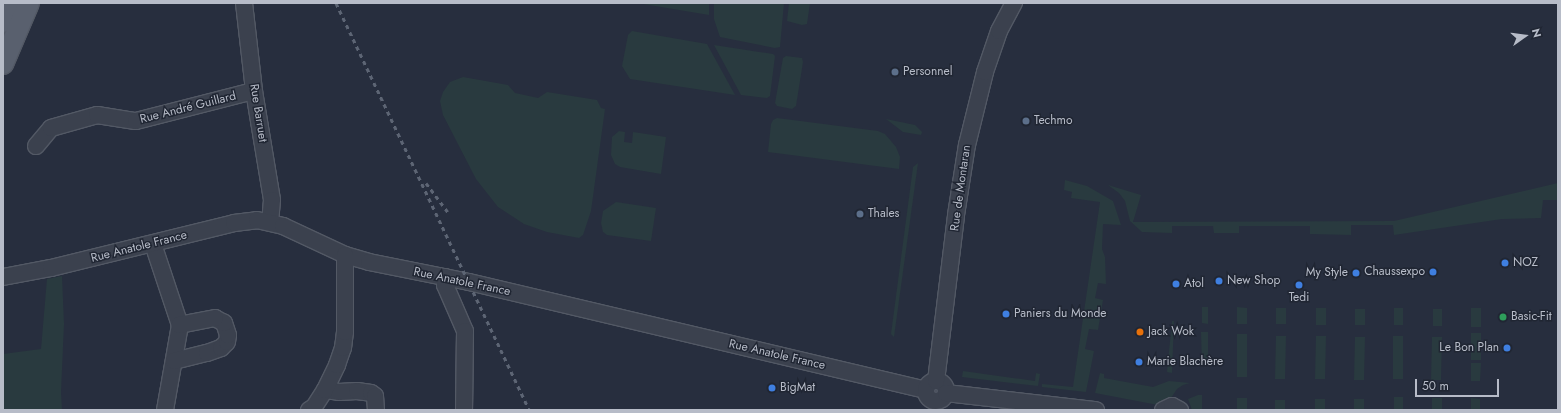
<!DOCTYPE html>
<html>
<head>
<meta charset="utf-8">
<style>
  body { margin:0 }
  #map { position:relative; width:1561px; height:413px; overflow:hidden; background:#272e3e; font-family:Jost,sans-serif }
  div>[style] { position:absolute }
  .green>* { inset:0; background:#293a3f }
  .roads { filter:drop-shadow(1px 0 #535965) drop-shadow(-1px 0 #535965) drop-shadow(0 1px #535965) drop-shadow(0 -1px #535965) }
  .minor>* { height:16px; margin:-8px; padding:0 8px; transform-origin:8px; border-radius:8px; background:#3b414e }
  .minor>.ring { margin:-8px; padding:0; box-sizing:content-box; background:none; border:16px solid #3b414e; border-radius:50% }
  .major>* { height:20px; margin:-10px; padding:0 10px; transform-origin:10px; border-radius:10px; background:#59606e }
  .rail>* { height:3px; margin-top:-1.5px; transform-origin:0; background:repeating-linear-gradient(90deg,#5d6574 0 4px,transparent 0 8px) }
  .dots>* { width:11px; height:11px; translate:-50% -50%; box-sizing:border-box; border:2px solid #202633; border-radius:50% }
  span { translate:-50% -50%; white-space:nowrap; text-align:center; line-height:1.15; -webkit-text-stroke:3px #202633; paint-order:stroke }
  .poi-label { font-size:12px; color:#b7bcc8 }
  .left { translate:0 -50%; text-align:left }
  .right { translate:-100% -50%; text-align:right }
  .street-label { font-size:12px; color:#b7bcc8 }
  .frame { position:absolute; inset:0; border:4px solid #b7bcc8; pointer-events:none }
  .north { position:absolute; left:1505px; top:16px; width:40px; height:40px; -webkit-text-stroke:3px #202633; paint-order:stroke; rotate:76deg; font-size:11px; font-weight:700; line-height:16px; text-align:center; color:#b7bcc8 }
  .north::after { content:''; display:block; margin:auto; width:14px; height:18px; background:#b7bcc8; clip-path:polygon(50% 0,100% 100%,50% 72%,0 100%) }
  .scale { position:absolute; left:1415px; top:379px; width:84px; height:18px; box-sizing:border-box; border:2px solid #b7bcc8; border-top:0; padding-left:5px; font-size:12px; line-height:14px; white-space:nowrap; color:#b7bcc8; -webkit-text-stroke:3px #202633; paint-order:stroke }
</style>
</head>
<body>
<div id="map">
  <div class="green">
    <i style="clip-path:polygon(636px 3px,709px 3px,709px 15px,637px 3px)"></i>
    <i style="clip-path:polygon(714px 3px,784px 3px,780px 47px,775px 48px,720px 37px,714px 19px)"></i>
    <i style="clip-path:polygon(789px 3px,810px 3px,807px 24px,802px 25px,787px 21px)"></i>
    <i style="clip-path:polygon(632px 31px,707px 44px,735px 95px,630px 79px,622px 66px,628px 35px)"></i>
    <i style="clip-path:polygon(714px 45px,773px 54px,775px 56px,770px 96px,767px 98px,741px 95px)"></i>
    <i style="clip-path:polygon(786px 56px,802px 58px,803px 62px,796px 106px,792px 109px,777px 106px,775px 103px,783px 58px)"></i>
    <i style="clip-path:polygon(463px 77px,508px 85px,515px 93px,538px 98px,547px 92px,597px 100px,601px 108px,605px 109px,591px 211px,583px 235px,579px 238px,547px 232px,524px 224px,498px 207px,476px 179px,443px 115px,440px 101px,443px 92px,450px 82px)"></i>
    <i style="clip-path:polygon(777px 118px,878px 131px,885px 134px,896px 147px,900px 157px,899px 169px,768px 152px,771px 124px,773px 120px)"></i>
    <i style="clip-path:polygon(886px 119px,915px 125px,922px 132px,921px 135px,903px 132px)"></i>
    <i style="clip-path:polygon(619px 131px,625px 132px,624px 142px,632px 143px,633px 132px,666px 137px,661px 174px,620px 167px,615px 164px,611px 155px,612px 137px)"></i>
    <i style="clip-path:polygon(918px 163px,894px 337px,891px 334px,913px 167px)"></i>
    <i style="clip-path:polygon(1065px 180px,1087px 186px,1113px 201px,1121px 225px,1103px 224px,1102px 249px,1105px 257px,1106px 284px,1098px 283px,1095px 298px,1103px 300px,1098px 330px,1089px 329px,1085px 349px,1094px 351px,1086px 392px,1042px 387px,1042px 384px,1073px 387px,1100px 202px,1071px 198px,1072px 192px,1064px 190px)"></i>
    <i style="clip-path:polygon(1558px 183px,1558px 200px,1543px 200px,1541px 218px,1502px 219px,1394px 235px,1393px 225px,1351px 225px,1351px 235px,1310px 234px,1310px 226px,1239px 226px,1239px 233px,1214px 233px,1213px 226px,1172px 226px,1172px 233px,1142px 232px,1130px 221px,1125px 201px,1119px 193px,1108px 185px,1141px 195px,1133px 222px,1394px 221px)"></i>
    <i style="clip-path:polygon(616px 202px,656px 208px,651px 241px,607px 235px,603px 232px,601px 223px,603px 211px)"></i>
    <i style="clip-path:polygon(62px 276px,64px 324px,61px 392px,62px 410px,3px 410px,3px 354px,41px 349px,47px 279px)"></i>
    <i style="clip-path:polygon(1202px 307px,1208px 307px,1208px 324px,1202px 323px)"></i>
    <i style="clip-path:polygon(1237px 307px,1247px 308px,1247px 324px,1237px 324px)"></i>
    <i style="clip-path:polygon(1276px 308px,1286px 308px,1286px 324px,1276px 324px)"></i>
    <i style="clip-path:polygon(1316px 308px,1326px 308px,1326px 325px,1316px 325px)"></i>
    <i style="clip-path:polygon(1394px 308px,1403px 308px,1403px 325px,1394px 325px)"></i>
    <i style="clip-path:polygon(1471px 308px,1481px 308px,1481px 327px,1471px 327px)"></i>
    <i style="clip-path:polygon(1355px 309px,1365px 309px,1365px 325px,1355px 325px)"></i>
    <i style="clip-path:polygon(1433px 309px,1442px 309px,1442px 326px,1433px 326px)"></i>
    <i style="clip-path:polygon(1172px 321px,1174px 321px,1172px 373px,1167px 372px)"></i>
    <i style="clip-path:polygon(1201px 332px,1208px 332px,1208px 365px,1202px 365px)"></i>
    <i style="clip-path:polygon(1471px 333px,1481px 333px,1481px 360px,1471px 360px)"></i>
    <i style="clip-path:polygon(1237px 334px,1247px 334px,1247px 377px,1237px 377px)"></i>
    <i style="clip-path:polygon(1276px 336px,1286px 336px,1285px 379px,1275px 379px)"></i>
    <i style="clip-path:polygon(1316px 336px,1326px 336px,1325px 379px,1315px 379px)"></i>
    <i style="clip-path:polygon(1393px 336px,1403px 336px,1403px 379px,1393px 379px)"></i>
    <i style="clip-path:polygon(1355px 337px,1365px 337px,1364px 380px,1354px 380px)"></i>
    <i style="clip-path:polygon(1432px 337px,1442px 337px,1441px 380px,1431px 380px)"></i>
    <i style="clip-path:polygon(1471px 363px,1481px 363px,1480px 381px,1471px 381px)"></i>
    <i style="clip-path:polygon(963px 371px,1035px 381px,1036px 373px,1040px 374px,1038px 386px,962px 377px)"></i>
    <i style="clip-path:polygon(1100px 373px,1104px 374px,1104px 378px,1153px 387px,1169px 381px,1190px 383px,1183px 385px,1177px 389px,1171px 398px,1158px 405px,1095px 393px)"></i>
    <i style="clip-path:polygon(1198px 395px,1202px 395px,1202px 410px,1192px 410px,1188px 399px)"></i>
    <i style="clip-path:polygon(1394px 397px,1403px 397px,1403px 410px,1394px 410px)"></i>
    <i style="clip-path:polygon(1237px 398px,1247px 398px,1247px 410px,1237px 410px)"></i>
    <i style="clip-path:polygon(1432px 398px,1442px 398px,1442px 410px,1432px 410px)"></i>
    <i style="clip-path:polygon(1471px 398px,1480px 399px,1480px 410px,1471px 410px)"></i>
    <i style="clip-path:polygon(1315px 399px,1325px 399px,1325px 410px,1315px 410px)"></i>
    <i style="clip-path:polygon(1354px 399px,1364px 399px,1364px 410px,1354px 410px)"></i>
    <i style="clip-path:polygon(1275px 400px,1285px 400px,1285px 410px,1275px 410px)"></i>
  </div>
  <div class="roads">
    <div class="minor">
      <i style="left:244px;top:3px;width:89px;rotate:83.5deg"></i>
      <i style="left:254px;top:91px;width:110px;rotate:80.6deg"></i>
      <i style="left:272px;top:200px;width:22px;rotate:95deg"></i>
      <i style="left:36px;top:146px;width:23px;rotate:-50deg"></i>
      <i style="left:51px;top:128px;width:48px;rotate:-15.8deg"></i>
      <i style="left:97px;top:115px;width:39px;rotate:9deg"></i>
      <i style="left:136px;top:121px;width:122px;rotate:-14.3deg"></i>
      <i style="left:153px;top:244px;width:85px;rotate:71.6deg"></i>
      <i style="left:180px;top:325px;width:86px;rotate:100deg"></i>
      <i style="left:3px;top:277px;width:49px;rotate:-10.6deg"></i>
      <i style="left:51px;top:268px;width:188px;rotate:-13.8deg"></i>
      <i style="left:234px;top:223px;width:23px;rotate:-7deg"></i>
      <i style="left:257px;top:220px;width:27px;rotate:13deg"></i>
      <i style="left:283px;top:226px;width:68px;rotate:25.1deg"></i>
      <i style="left:345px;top:255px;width:25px;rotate:16deg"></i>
      <i style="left:369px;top:262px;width:102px;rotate:11.3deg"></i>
      <i style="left:469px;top:282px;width:469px;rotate:13.3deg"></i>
      <i style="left:445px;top:277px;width:8px;rotate:90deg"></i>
      <i style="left:445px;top:285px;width:50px;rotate:66.5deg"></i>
      <i style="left:465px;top:331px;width:79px;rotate:90.7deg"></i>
      <i style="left:174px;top:361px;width:34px;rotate:-14deg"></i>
      <i style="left:207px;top:353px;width:15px;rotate:-20deg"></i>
      <i style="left:221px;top:348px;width:8px;rotate:-45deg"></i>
      <i style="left:227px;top:342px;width:7px;rotate:-82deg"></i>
      <i style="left:228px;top:335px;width:13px;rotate:-108deg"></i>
      <i style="left:224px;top:323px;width:10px;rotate:-151deg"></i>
      <i style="left:215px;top:318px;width:36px;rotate:169deg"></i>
      <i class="ring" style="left:926px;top:381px;width:4px;height:4px"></i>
      <i style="left:936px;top:381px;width:167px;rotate:-83.1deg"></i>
      <i style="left:956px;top:215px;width:71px;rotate:-81.1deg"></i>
      <i style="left:967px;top:145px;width:75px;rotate:-76.1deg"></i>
      <i style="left:985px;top:72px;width:43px;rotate:-71.1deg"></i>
      <i style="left:999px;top:31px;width:32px;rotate:-62deg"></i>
      <i style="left:325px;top:390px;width:14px;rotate:8deg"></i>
      <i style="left:339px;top:392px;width:18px;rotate:-3deg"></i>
      <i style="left:357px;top:391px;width:14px;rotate:8deg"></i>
      <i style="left:371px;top:393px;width:5px;rotate:37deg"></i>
      <i style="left:375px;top:396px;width:14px;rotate:86deg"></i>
      <i style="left:946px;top:393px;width:151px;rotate:6.5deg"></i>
      <i style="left:309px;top:410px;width:6px;rotate:-31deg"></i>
      <i style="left:314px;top:407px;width:20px;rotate:-57deg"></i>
      <i style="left:325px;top:390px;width:28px;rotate:-64deg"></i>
      <i style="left:337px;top:365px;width:18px;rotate:-71deg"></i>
      <i style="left:343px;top:348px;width:16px;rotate:-83deg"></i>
      <i style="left:345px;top:332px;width:77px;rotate:-90deg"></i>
      <i style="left:1163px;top:410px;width:10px;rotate:-24deg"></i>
      <i style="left:1172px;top:406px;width:9px;rotate:27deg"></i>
    </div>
    <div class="major">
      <i style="left:3px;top:22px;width:21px;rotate:-67deg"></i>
      <i style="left:3px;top:64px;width:66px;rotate:-66.9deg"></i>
    </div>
  </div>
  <div class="rail">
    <i style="left:336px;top:3px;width:450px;rotate:64.6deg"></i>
    <i style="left:426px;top:183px;width:36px;rotate:53deg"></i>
  </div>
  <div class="dots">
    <i style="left:895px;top:72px;background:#5c6f8a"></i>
    <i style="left:1026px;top:121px;background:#5c6f8a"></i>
    <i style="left:860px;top:214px;background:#5c6f8a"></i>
    <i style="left:1505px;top:263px;background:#3f7fe0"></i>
    <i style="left:1433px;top:272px;background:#3f7fe0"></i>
    <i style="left:1356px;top:273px;background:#3f7fe0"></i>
    <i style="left:1219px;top:281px;background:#3f7fe0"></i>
    <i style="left:1176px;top:284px;background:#3f7fe0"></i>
    <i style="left:1299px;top:285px;background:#3f7fe0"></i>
    <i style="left:1006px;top:314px;background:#3f7fe0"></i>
    <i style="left:1503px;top:317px;background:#2e9e5b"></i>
    <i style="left:1140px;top:332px;background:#e8710a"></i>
    <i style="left:1507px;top:348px;background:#3f7fe0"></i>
    <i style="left:1139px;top:362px;background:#3f7fe0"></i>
    <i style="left:772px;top:388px;background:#3f7fe0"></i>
  </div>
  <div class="poi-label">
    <span class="left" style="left:903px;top:72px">Personnel</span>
    <span class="left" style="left:1034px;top:121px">Techmo</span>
    <span class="left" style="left:868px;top:214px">Thales</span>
    <span class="left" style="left:1513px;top:263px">NOZ</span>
    <span class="right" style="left:1425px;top:272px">Chaussexpo</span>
    <span class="right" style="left:1348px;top:273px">My Style</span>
    <span class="left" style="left:1227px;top:281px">New Shop</span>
    <span class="left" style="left:1184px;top:284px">Atol</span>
    <span style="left:1299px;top:298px">Tedi</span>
    <span class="left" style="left:1014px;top:314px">Paniers du Monde</span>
    <span class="left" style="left:1511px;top:317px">Basic-Fit</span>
    <span class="left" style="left:1148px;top:332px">Jack Wok</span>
    <span class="right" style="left:1499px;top:348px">Le Bon Plan</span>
    <span class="left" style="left:1147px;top:362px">Marie Blachère</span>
    <span class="left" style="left:780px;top:388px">BigMat</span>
  </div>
  <div class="street-label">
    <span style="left:188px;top:108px;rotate:-14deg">Rue André Guillard</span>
    <span style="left:258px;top:113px;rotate:81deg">Rue Barruet</span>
    <span style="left:961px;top:188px;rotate:-82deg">Rue de Montaran</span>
    <span style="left:139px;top:247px;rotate:-14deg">Rue Anatole France</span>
    <span style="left:462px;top:282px;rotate:12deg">Rue Anatole France</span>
    <span style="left:777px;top:355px;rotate:13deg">Rue Anatole France</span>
  </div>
  <div class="frame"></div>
  <div class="north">N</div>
  <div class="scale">50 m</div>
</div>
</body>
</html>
